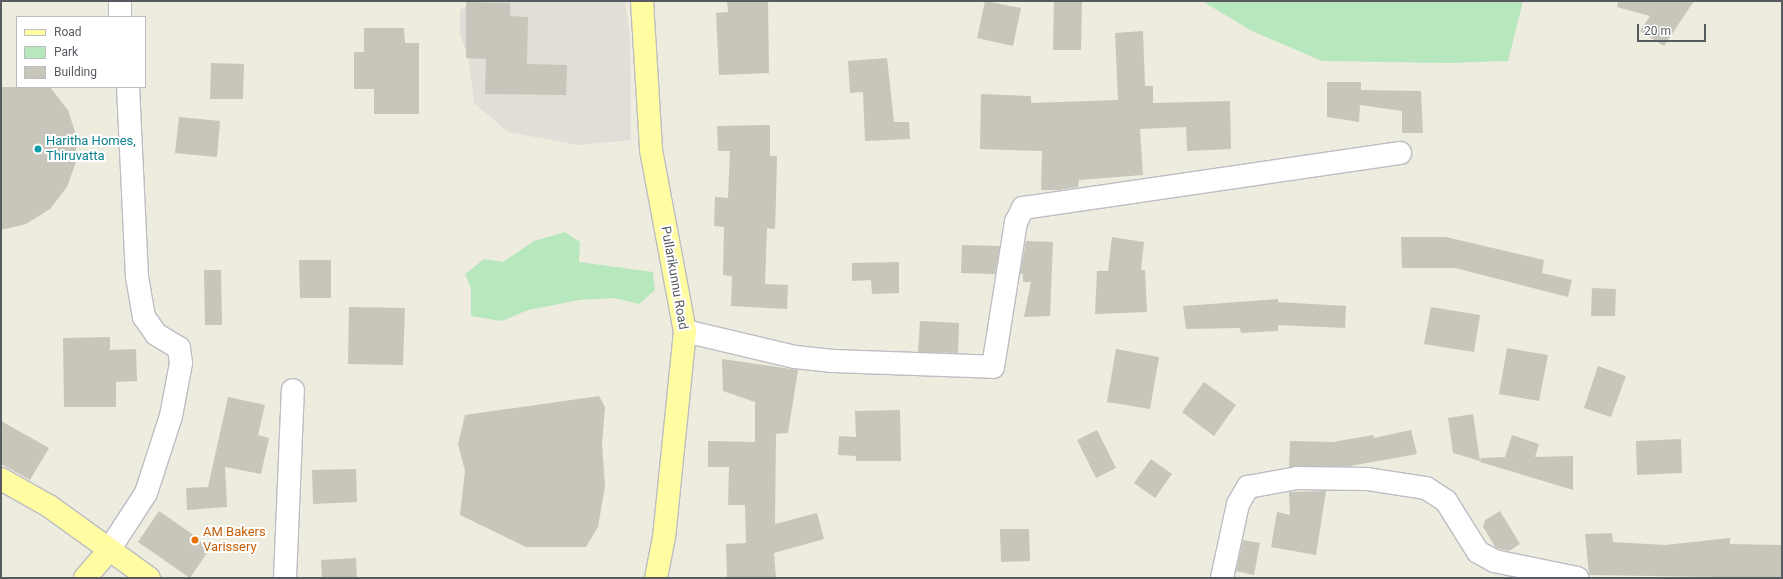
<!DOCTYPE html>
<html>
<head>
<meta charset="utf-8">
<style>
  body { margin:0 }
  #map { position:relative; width:1783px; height:579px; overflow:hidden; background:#edecde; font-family:Roboto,sans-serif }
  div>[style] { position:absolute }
  .industrial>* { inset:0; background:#e0ded6 }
  .green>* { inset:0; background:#b7e8bd }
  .building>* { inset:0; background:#c8c5bb }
  .roads { filter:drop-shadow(1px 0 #bcbdc4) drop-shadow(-1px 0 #bcbdc4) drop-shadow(0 1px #bcbdc4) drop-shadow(0 -1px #bcbdc4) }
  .minor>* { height:22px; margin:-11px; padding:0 11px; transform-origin:11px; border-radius:11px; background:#fff }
  .major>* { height:22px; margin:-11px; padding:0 11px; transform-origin:11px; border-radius:11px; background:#fffca1 }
  .dots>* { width:11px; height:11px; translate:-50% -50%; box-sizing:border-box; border:2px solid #fff; border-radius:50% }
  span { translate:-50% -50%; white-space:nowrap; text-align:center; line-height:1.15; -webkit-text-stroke:4px #fff; paint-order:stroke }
  .culture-label { font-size:13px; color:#0d838f }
  .left { translate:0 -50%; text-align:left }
  .street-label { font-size:13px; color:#575b61 }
  .food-label { font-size:13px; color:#c56008 }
  .frame { position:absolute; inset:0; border:2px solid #575b61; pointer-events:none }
  .legend { position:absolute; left:16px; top:16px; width:130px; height:72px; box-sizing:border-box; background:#fff; border:1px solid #bcbdc0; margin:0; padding:5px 7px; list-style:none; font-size:12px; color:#575b61 }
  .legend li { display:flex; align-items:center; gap:8px; height:20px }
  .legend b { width:20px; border:1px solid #bcbdc0 }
  .scale { position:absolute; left:1637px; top:24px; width:69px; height:18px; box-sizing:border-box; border:2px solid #575b61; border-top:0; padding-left:5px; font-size:12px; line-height:14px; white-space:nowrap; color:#575b61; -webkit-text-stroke:3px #fff; paint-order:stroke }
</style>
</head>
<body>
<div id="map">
  <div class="industrial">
    <i style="clip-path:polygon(477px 1px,625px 1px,630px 38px,631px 140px,579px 145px,508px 132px,474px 103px,469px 61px,460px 34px,460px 10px)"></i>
  </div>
  <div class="green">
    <i style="clip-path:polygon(1202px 1px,1523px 1px,1508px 61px,1448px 63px,1322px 61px,1252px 31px)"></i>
    <i style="clip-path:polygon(565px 232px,580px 242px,579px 262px,653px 272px,655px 290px,639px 304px,614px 298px,580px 300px,528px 310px,502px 321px,471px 316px,471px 288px,465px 274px,484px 259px,503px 262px,534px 241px)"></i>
  </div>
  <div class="building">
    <i style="clip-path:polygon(727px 1px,768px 1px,769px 73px,719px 75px,716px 13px,728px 12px)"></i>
    <i style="clip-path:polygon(985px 1px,1021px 8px,1013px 46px,977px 38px)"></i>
    <i style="clip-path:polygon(1054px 1px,1082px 1px,1081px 50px,1053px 50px)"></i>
    <i style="clip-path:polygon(1618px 1px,1694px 1px,1664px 46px,1640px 31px,1650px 16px,1617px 7px)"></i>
    <i style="clip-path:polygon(466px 2px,510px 3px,510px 16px,528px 17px,527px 64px,567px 65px,566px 95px,485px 94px,486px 59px,466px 58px)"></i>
    <i style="clip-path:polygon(364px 28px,404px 28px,405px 43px,419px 43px,419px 114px,374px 114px,374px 89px,354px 89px,354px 52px,364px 52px)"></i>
    <i style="clip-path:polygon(1143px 31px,1145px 86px,1153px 86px,1153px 103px,1230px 101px,1231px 149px,1187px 151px,1186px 127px,1140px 129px,1143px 175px,1079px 180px,1078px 187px,1058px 190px,1041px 190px,1042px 151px,980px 149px,981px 94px,1031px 96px,1031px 103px,1118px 100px,1115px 33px)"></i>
    <i style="clip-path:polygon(887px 58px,894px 122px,909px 122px,910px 139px,865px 141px,863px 92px,850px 93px,848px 61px)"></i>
    <i style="clip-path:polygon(211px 63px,244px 64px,243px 99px,210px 99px)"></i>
    <i style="clip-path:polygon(1327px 82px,1361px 82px,1361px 90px,1421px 91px,1423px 133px,1402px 133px,1402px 111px,1360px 105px,1359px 122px,1327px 117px)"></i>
    <i style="clip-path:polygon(1px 87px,50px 87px,68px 110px,76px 135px,76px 162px,67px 187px,50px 209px,26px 224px,1px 230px)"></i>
    <i style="clip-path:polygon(179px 117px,220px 121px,217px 157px,175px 153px)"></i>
    <i style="clip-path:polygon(770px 125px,770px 156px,777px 156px,776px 199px,775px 229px,767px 228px,765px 284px,788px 285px,787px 309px,731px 306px,732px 276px,723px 275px,724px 227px,714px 226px,715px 197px,728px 198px,730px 151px,718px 151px,717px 126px)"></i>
    <i style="clip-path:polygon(1112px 237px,1144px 242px,1141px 270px,1145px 270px,1147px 312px,1095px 314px,1097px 271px,1108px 271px)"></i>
    <i style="clip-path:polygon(1401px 237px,1446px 237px,1544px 260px,1542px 273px,1572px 280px,1568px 297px,1455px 268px,1402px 268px)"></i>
    <i style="clip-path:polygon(1026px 241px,1053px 242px,1050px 316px,1024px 317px,1031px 282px,1023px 282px,1023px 274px,1020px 274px)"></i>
    <i style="clip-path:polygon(962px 245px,1000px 246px,995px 274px,961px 273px)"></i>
    <i style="clip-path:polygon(299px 260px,331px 260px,331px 298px,300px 298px)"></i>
    <i style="clip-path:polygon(899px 262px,899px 293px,872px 294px,871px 280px,852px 281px,852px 263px)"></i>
    <i style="clip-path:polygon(204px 270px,221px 270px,222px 325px,205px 325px)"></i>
    <i style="clip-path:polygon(1592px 288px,1616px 289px,1615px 316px,1591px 316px)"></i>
    <i style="clip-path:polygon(1278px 299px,1278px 302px,1346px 306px,1345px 328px,1278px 325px,1278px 331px,1241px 333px,1240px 328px,1186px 329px,1183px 306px)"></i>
    <i style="clip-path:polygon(349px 307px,405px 308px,403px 365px,348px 364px)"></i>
    <i style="clip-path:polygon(1431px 307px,1480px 315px,1474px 352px,1424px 344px)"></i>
    <i style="clip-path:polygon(920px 321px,959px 323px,958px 353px,918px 352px)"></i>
    <i style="clip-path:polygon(110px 337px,110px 350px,136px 349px,137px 381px,116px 382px,116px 407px,64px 407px,63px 338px)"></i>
    <i style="clip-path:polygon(1507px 348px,1548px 355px,1539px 401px,1499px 394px)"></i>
    <i style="clip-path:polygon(1116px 349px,1159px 357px,1150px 409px,1107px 402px)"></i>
    <i style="clip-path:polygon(722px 359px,798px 370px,788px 433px,776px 434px,775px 524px,817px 513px,824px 539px,774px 553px,776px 578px,727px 578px,726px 544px,746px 543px,745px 505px,728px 505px,729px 467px,708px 467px,708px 441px,755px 442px,755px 402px,723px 391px)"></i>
    <i style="clip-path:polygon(1598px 366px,1626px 376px,1611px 417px,1584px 408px)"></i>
    <i style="clip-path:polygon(1204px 382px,1236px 405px,1214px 436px,1182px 412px)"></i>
    <i style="clip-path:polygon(599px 396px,605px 407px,602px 444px,605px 486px,598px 527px,586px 547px,526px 547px,460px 515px,465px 471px,458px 444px,465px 415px)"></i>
    <i style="clip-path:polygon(228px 397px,265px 405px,258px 435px,269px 438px,261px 474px,225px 467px,227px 507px,187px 510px,186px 488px,208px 487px)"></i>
    <i style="clip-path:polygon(900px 410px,901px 461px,856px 461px,856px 456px,838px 455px,839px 436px,856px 437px,855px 411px)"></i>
    <i style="clip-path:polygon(1473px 414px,1480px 461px,1453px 453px,1448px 418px)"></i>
    <i style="clip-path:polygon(1px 421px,49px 448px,30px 480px,1px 464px)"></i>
    <i style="clip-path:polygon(1097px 430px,1116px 468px,1096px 478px,1077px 440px)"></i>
    <i style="clip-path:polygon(1411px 430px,1417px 454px,1350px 466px,1289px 467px,1290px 441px,1333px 442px,1373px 435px,1374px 438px)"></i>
    <i style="clip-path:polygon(1512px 435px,1539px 444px,1535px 457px,1573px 456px,1573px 490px,1480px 462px,1481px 458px,1505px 457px)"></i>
    <i style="clip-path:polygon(1681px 439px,1682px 473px,1637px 475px,1636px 441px)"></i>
    <i style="clip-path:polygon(1151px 459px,1172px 474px,1155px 498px,1134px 483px)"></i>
    <i style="clip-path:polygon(356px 469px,357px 502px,313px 504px,312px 470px)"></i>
    <i style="clip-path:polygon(1326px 491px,1316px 555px,1271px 547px,1277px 512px,1290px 515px,1289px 492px)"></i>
    <i style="clip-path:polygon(159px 511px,211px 547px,190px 578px,138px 542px)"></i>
    <i style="clip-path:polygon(1500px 511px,1520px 544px,1509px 551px,1496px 548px,1483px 527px,1485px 520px)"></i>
    <i style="clip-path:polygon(1000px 529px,1029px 529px,1030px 561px,1001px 562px)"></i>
    <i style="clip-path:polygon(1612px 533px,1613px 542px,1665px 545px,1730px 538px,1730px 544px,1782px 545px,1782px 578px,1589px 575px,1585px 534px)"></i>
    <i style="clip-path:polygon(1243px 540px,1260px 543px,1254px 575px,1236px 571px)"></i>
    <i style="clip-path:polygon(356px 558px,357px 578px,322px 578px,321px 560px)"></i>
  </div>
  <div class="roads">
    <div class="minor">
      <i style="left:120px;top:1px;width:16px;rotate:90deg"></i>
      <i style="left:685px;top:331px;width:113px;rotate:13.3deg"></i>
      <i style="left:795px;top:357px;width:38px;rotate:6deg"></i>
      <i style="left:833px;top:361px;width:160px;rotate:2.1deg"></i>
      <i style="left:993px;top:367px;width:147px;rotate:-81deg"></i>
      <i style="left:1016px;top:222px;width:16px;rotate:-63deg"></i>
      <i style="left:1023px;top:208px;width:381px;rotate:-8.3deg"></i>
      <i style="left:109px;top:550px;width:68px;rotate:-57deg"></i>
      <i style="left:146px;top:493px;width:81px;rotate:-72deg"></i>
      <i style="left:171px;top:416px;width:54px;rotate:-79.3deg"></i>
      <i style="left:181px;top:363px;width:15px;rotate:-98deg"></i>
      <i style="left:179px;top:348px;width:27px;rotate:-149deg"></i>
      <i style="left:156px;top:334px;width:21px;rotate:-125deg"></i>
      <i style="left:144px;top:317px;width:41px;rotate:-99.9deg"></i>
      <i style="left:137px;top:277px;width:190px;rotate:-92.7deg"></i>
      <i style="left:285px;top:578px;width:188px;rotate:-87.6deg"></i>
      <i style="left:1222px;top:578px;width:76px;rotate:-77.8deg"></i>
      <i style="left:1238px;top:504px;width:20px;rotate:-60deg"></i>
      <i style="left:1248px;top:487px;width:50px;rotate:-10.4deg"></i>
      <i style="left:1297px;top:478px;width:70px;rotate:0.8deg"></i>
      <i style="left:1367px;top:479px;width:60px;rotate:8.7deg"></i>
      <i style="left:1426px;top:488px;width:24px;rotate:33deg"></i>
      <i style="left:1446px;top:501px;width:60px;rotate:57.9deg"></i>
      <i style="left:1478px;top:552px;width:18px;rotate:29deg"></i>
      <i style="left:1494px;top:561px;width:85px;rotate:11.6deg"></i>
    </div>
    <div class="major">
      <i style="left:642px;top:1px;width:149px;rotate:86.5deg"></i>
      <i style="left:651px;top:150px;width:184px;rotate:79.4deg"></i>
      <i style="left:685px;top:331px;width:207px;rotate:95.8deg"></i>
      <i style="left:664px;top:537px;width:42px;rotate:101deg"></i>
      <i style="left:1px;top:479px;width:55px;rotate:29.4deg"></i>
      <i style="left:49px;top:506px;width:123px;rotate:35.8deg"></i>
      <i style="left:85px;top:578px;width:37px;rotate:-49deg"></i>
    </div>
  </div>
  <div class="dots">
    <i style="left:38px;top:149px;background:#0f9aa8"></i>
    <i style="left:195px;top:540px;background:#e8710a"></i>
  </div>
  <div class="culture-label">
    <span class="left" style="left:46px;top:149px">Haritha Homes,<br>Thiruvatta</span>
  </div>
  <div class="street-label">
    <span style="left:674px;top:278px;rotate:80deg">Pullarikunnu Road</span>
  </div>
  <div class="food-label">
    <span class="left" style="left:203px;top:540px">AM Bakers<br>Varissery</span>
  </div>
  <div class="frame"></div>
  <ul class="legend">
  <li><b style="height:5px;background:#fffca1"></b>Road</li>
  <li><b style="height:11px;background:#b7e8bd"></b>Park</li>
  <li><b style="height:11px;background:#c8c5bb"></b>Building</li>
  </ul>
  <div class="scale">20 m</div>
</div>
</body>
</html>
